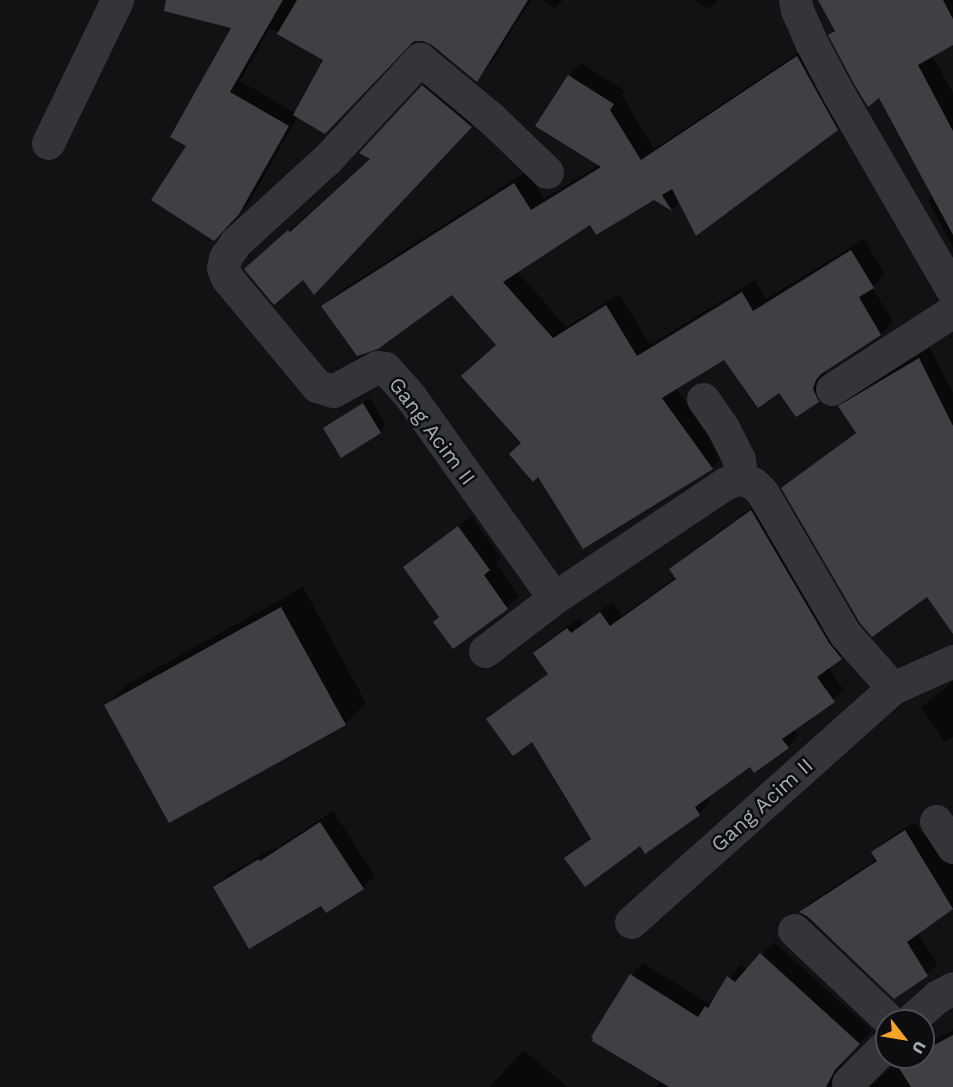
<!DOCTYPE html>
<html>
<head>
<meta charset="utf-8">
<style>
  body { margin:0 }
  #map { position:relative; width:953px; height:1087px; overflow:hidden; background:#121214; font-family:"Work Sans",sans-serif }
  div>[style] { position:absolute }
  .shadow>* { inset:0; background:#0007 }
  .building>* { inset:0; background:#3e4044 }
  .minor>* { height:33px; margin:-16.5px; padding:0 16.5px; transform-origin:16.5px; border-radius:16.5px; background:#333539 }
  span { translate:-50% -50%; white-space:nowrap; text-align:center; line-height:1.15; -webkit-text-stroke:5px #0d0d0f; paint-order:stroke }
  .street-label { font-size:21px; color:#a3aab5 }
  .north { position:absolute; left:875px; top:1009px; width:60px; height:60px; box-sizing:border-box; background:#0d0d0f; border:2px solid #494c51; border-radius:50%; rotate:121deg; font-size:16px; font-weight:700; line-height:24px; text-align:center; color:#a3aab5 }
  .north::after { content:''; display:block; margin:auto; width:21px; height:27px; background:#f5a429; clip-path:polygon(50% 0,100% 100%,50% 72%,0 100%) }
</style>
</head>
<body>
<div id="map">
  <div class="shadow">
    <i style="clip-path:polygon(evenodd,246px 0,531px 0,487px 69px,476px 80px,433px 43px,423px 39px,413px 40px,298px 116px,250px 201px,225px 228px,189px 145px,246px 0,270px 28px,325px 59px,296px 113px,240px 81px,270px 28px)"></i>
    <i style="clip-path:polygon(542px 0,563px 0,555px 8px)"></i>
    <i style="clip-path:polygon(695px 0,718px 0,709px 9px)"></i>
    <i style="clip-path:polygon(820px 0,953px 0,953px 43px,932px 55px,953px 93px,953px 248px,928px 200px,933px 195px,880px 96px,830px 35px,836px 29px)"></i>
    <i style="clip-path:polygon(810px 45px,849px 116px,837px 129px,680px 201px,672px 209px,654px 198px,591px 223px,517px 271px,566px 327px,619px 294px,650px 345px,755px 280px,766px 299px,864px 239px,885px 274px,872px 287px,893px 321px,881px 334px,827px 368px,825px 376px,831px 388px,818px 401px,779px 391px,724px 358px,676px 388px,724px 455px,712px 467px,523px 442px,497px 344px,452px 293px,323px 306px,336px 294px,527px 171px,544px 199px,600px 164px,537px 126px,569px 75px,581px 63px,625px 91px,622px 96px,654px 149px)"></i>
    <i style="clip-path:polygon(433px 75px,482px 115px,324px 282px,303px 278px,257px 259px,372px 158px,423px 86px)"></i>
    <i style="clip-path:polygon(930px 348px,953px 393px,953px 631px,927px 595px,783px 488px,857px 431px,840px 406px,851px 395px)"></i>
    <i style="clip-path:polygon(370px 398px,386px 426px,341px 455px,325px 428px)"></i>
    <i style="clip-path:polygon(762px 500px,852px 647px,828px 667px,844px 690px,794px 730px,798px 736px,788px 747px,750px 765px,706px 797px,710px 803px,699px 813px,646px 852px,641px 844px,566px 859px,592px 837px,532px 740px,488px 720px,549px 673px,535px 653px,545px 642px,579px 618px,583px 624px,612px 602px,622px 616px,676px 577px,671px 569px,682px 559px)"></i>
    <i style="clip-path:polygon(471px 516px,501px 557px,496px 563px,519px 596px,507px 607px,441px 616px,405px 567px)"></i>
    <i style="clip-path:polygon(303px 587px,366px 703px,345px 724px,106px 705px,128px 684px)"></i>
    <i style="clip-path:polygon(953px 681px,953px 737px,945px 742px,921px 708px)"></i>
    <i style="clip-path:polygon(333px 811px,375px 876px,363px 887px,327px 911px,321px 904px,215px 887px,227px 875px,271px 849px,272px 851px)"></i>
    <i style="clip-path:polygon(915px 822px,925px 837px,936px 830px,953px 852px,953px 908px,917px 933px,938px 964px,894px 997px,801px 912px,811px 902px,877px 859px,873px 852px,883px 842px)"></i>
    <i style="clip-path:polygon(774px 942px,872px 1031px,847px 1055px,842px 1065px,842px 1075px,853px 1087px,657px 1087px,661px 1080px,631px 975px,643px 963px,709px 1004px,740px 965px,748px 970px)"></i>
    <i style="clip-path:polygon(953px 1030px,953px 1087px,870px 1087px,902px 1058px,923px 1057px,923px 1046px)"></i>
    <i style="clip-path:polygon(523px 1050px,568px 1087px,490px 1087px)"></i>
  </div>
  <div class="building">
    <i style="clip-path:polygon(166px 0,283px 0,230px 92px,289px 126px,239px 214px,214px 241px,151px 200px,186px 146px,170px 137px,231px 28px,164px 11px)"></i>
    <i style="clip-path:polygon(297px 0,528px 0,477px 82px,432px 45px,423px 41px,414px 41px,325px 134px,293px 115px,323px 60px,277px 34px)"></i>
    <i style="clip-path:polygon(818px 0,943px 0,953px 19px,953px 45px,918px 65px,953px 131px,953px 235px,879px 98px,868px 107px,854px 84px,828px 35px,835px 31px)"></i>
    <i style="clip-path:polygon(797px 56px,838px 130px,696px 236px,672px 189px,662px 195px,672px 211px,654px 200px,596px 235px,590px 225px,503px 282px,553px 338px,606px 305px,637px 356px,742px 292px,753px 311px,851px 250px,874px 288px,859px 297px,881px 335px,821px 374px,816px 380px,813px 389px,819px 402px,796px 417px,779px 393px,758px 408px,724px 360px,662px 398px,713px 469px,583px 549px,538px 477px,533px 482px,509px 454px,521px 443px,461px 376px,496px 345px,452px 295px,378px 349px,357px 356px,321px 306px,514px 183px,531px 210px,601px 167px,535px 126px,568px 75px,614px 104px,610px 110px,641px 160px)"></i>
    <i style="clip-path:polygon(422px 85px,472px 127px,314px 295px,303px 280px,274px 305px,244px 269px,288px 230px,290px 232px,370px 159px,359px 153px)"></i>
    <i style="clip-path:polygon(919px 358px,953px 426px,953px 634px,927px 597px,872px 637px,860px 623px,781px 488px,856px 433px,838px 406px)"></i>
    <i style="clip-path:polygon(363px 403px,381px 433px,341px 458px,323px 428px)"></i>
    <i style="clip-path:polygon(751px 510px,829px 643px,842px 659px,817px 677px,835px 702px,782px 739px,789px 748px,754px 773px,750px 767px,695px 807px,700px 815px,645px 854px,640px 846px,585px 887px,564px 858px,591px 839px,532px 742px,513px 756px,486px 719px,548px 674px,533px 653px,567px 628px,571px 633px,600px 612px,610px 626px,676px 579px,669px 569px)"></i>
    <i style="clip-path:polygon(458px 526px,490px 570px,484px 575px,508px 609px,453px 649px,433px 622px,439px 617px,403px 567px)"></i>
    <i style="clip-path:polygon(281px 607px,346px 725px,169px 823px,104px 705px)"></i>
    <i style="clip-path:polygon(320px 822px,364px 889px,326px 913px,321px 906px,249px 949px,213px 887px,259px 859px,260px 861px)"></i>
    <i style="clip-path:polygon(905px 830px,953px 909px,907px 942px,928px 976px,894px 999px,807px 916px,799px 912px,877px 861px,871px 852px)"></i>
    <i style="clip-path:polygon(760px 953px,860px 1044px,835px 1070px,826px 1087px,669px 1087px,592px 1041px,593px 1038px,591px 1037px,630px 974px,698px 1017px,705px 1006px,708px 1008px,727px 976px,735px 982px)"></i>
    <i style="clip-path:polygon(953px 1035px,953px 1087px,911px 1087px,897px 1065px,912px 1057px,923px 1057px,923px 1051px)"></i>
  </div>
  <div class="minor">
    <i style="left:795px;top:0;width:10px;rotate:79deg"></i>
    <i style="left:797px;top:10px;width:35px;rotate:66deg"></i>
    <i style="left:811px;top:42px;width:58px;rotate:62.1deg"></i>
    <i style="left:838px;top:93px;width:229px;rotate:59.9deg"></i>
    <i style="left:48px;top:143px;width:159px;rotate:-64.2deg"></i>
    <i style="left:547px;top:172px;width:76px;rotate:-136.1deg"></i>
    <i style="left:492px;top:119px;width:94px;rotate:-140.2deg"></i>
    <i style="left:420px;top:59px;width:137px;rotate:132.9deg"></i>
    <i style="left:327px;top:159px;width:123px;rotate:137.6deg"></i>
    <i style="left:236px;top:242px;width:19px;rotate:125deg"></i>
    <i style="left:225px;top:258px;width:10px;rotate:101deg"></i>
    <i style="left:223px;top:268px;width:11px;rotate:68deg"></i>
    <i style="left:227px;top:278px;width:141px;rotate:50.2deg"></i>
    <i style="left:317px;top:386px;width:17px;rotate:17deg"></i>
    <i style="left:333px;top:391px;width:50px;rotate:-28.6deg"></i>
    <i style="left:377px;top:367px;width:8px;rotate:7deg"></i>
    <i style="left:385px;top:368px;width:38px;rotate:48deg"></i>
    <i style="left:410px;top:396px;width:248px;rotate:54.5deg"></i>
    <i style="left:554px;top:598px;width:207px;rotate:-33.8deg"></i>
    <i style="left:726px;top:483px;width:16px;rotate:-18deg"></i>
    <i style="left:741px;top:478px;width:14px;rotate:25deg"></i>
    <i style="left:754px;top:484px;width:11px;rotate:45deg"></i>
    <i style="left:762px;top:492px;width:164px;rotate:59.7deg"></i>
    <i style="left:845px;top:634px;width:72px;rotate:48.4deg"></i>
    <i style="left:893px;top:688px;width:66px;rotate:-24.2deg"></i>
    <i style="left:832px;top:389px;width:144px;rotate:-32.8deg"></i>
    <i style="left:703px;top:399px;width:35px;rotate:55deg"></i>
    <i style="left:723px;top:428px;width:35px;rotate:63deg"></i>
    <i style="left:739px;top:459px;width:19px;rotate:84deg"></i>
    <i style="left:485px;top:651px;width:87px;rotate:-37.5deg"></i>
    <i style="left:936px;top:821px;width:31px;rotate:57deg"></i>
    <i style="left:631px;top:922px;width:351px;rotate:-41.8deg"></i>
    <i style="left:794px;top:930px;width:132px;rotate:43.5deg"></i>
    <i style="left:910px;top:1021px;width:36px;rotate:-42deg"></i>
    <i style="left:937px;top:997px;width:18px;rotate:-29deg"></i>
    <i style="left:848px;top:1083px;width:55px;rotate:-45deg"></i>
  </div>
  <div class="street-label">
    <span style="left:432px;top:431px;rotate:53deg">Gang Acim II</span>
    <span style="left:762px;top:805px;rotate:-42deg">Gang Acim II</span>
  </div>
  <div class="north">U</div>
</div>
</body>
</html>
